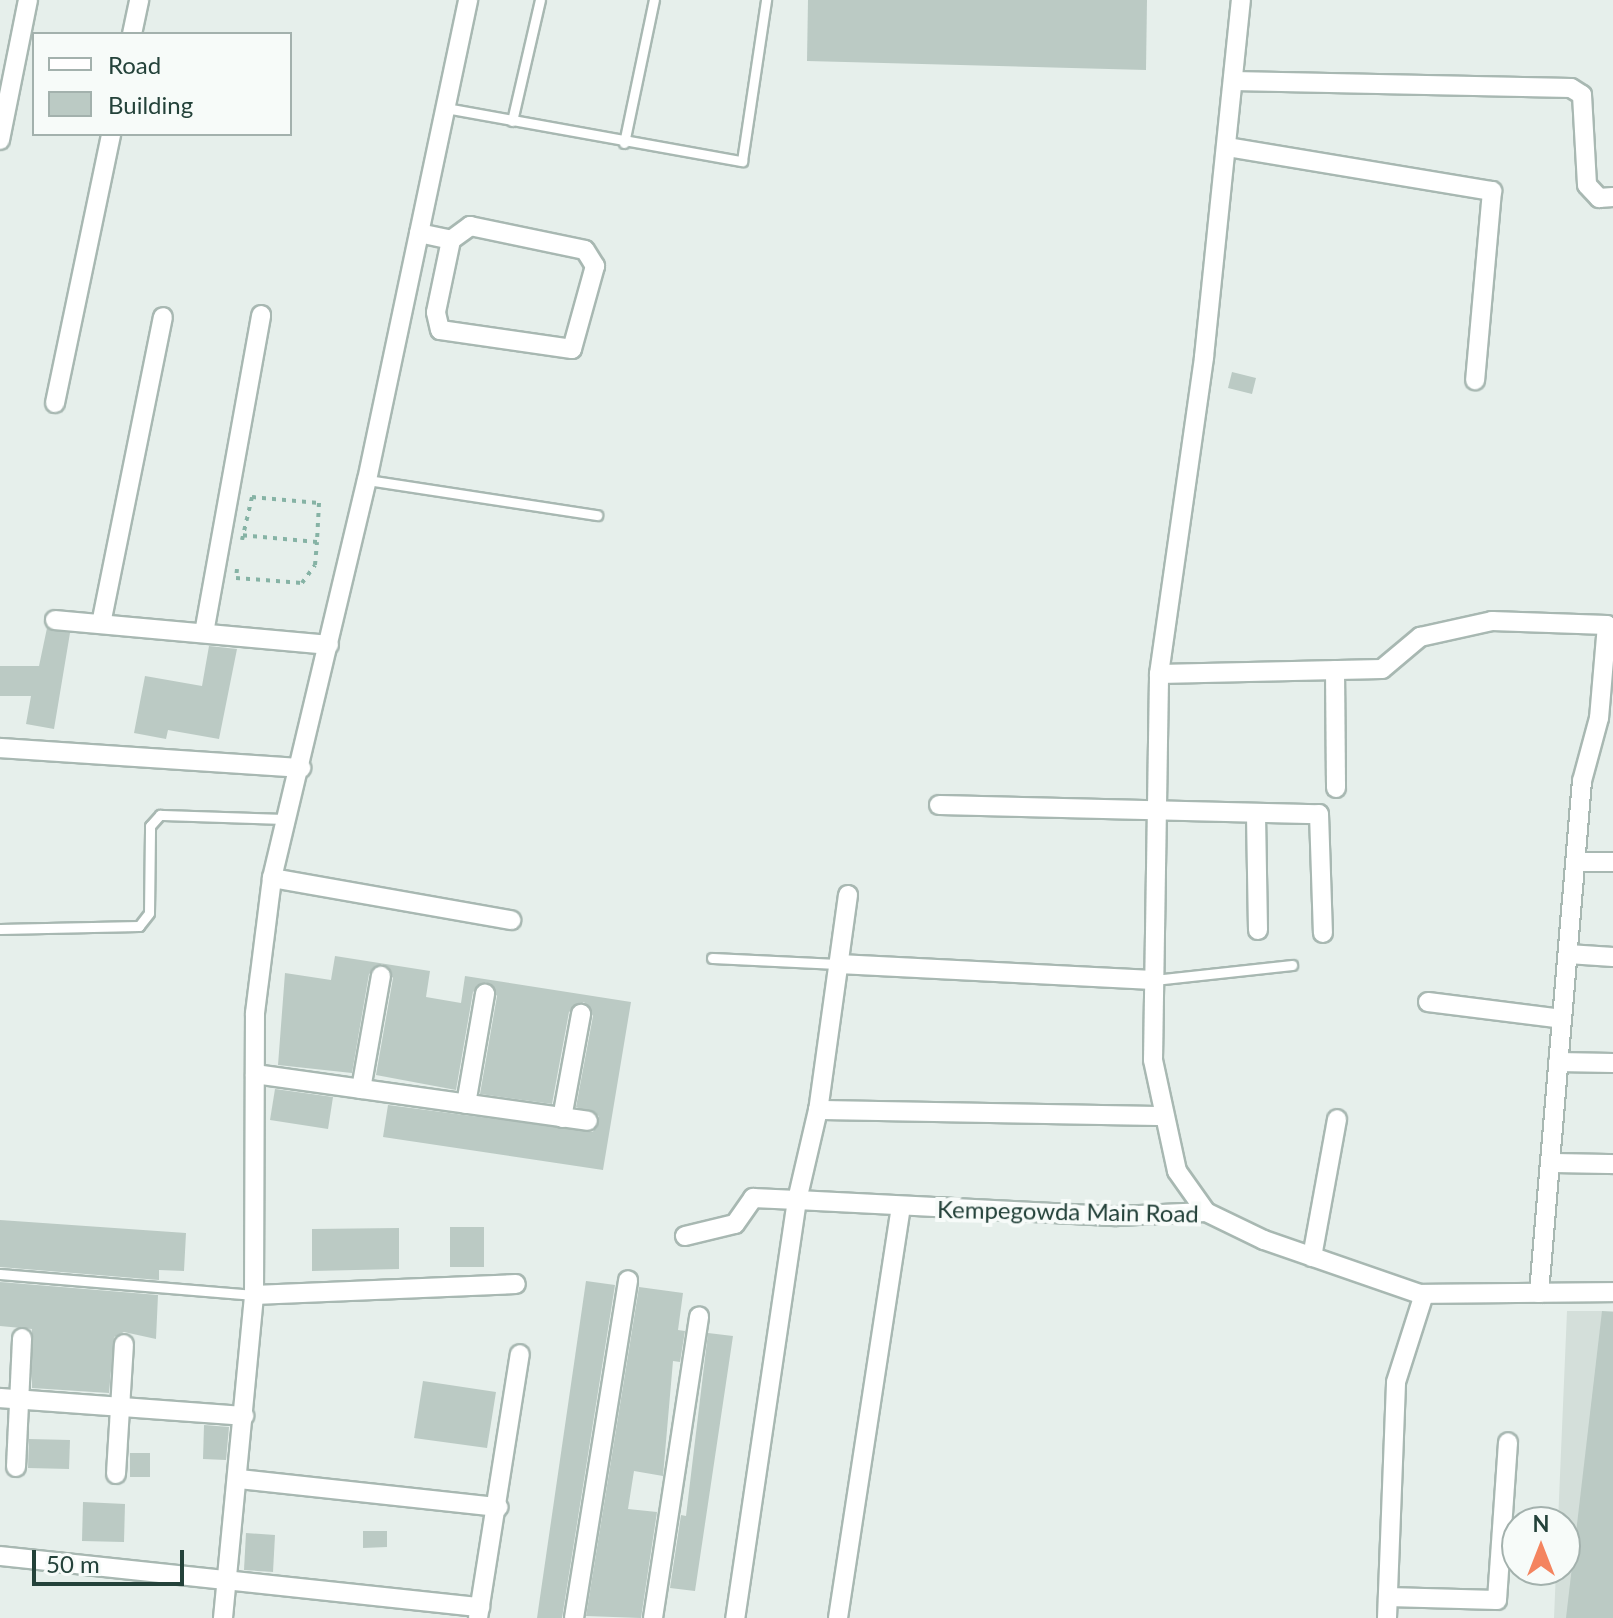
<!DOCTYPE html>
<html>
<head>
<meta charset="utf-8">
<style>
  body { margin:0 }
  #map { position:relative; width:1613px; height:1618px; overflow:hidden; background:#e6efeb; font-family:Lato,sans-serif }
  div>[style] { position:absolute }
  .built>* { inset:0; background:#d4dfda }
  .building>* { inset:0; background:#bbcac4 }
  .path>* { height:4px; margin-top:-2px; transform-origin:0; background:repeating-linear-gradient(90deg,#86b3a5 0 4px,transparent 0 10px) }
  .roads { filter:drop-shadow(2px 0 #a8b8b2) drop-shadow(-2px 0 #a8b8b2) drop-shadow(0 2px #a8b8b2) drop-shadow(0 -2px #a8b8b2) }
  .service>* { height:9px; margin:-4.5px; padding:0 4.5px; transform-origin:4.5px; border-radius:4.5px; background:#fff }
  .minor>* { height:18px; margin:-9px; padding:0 9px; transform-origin:9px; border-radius:9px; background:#fff }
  span { translate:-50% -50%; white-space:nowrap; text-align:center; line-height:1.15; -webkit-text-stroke:8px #f7fbf9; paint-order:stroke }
  .street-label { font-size:24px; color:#24423a }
  .legend { position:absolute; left:32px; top:32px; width:260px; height:104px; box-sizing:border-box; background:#f7fbf9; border:2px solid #a3b1ad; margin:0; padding:10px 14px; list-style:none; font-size:24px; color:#24423a }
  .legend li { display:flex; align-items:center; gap:16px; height:40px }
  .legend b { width:40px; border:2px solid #a3b1ad }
  .north { position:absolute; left:1501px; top:1506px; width:80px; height:80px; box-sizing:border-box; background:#f7fbf9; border:2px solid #a3b1ad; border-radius:50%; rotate:0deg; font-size:22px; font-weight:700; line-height:32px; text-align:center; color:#24423a }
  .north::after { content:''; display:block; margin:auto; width:28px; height:36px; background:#f4845f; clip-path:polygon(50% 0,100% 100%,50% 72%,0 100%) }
  .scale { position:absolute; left:32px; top:1550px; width:152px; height:36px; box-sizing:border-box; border:4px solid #24423a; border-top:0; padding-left:10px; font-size:24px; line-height:28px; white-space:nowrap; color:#24423a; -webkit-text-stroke:6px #f7fbf9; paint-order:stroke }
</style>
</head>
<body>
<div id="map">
  <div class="built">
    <i style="clip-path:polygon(1567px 1311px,1613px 1311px,1613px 1618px,1554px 1618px,1556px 1570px,1565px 1570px,1565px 1522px,1558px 1522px)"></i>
  </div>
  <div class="building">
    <i style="clip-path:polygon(808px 0,1147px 0,1146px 70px,807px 61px)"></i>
    <i style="clip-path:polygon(1232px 372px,1256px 378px,1252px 394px,1228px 388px)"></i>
    <i style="clip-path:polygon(47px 628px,70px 633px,54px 729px,26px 724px,31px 696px,0 696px,0 666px,39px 666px)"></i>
    <i style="clip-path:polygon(209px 646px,237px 649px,219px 739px,168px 730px,166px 739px,134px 733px,145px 676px,202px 686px)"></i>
    <i style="clip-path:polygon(335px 956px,430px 971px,426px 997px,461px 1003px,465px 976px,631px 1002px,603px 1170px,383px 1137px,388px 1105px,593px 1132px,599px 1116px,576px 1107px,593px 1016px,584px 1002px,569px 1012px,552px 1104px,480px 1094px,497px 996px,486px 982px,473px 992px,456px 1090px,376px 1075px,393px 978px,382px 964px,369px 974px,352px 1073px,278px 1065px,285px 973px,331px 980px)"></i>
    <i style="clip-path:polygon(275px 1089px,333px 1097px,328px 1129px,270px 1120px)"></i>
    <i style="clip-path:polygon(0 1220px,186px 1233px,184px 1271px,159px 1270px,159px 1280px,0 1267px)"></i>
    <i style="clip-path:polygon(450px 1227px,484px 1227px,484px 1267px,450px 1267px)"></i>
    <i style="clip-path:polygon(399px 1228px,399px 1269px,312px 1271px,312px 1229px)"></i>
    <i style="clip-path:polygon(586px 1281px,615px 1285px,562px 1618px,537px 1618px)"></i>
    <i style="clip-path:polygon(0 1282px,158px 1295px,156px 1339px,124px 1332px,114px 1337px,109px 1393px,32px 1388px,32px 1329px,0 1326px)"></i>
    <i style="clip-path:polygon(639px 1287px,683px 1293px,678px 1330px,685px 1331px,680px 1362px,673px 1361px,663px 1476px,634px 1471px,628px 1509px,657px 1512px,641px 1618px,586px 1616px)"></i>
    <i style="clip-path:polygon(1602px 1311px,1613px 1312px,1613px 1618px,1566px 1618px)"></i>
    <i style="clip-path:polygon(708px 1333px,733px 1336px,695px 1591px,670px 1588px,681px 1515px,686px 1516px)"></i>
    <i style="clip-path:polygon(423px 1381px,496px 1392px,487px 1448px,414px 1438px)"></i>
    <i style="clip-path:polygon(204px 1425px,229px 1427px,226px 1460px,203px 1459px)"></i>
    <i style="clip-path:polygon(29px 1439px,70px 1440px,69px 1469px,28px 1468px)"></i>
    <i style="clip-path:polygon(130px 1453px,150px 1453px,150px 1477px,130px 1477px)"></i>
    <i style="clip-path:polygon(83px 1502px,125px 1504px,124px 1542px,82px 1541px)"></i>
    <i style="clip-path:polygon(363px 1531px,387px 1531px,387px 1547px,363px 1548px)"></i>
    <i style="clip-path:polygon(246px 1533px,275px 1535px,273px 1572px,244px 1570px)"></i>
  </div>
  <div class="path">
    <i style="left:242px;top:540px;width:44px;rotate:-76.9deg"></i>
    <i style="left:252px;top:497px;width:67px;rotate:5.1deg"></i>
    <i style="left:319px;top:503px;width:39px;rotate:93deg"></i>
    <i style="left:237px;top:569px;width:9px;rotate:96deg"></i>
    <i style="left:236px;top:578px;width:66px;rotate:4.3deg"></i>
    <i style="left:302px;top:583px;width:22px;rotate:-54deg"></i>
    <i style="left:315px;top:565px;width:23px;rotate:-85deg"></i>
    <i style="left:317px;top:542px;width:77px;rotate:-174.8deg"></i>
  </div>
  <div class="roads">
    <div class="service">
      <i style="left:446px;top:108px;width:301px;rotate:10.2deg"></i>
      <i style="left:742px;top:161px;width:163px;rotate:-81.5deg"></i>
      <i style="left:512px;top:121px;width:124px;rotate:-77deg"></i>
      <i style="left:624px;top:143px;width:146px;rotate:-78.2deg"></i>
      <i style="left:367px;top:480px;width:233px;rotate:8.7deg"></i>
      <i style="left:0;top:929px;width:139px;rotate:-1.2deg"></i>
      <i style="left:139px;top:926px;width:16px;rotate:-52deg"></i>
      <i style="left:149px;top:913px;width:87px;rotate:-89.3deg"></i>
      <i style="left:150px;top:826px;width:15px;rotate:-48deg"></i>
      <i style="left:160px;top:815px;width:127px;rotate:1.8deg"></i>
      <i style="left:712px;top:958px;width:126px;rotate:2.7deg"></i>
      <i style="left:1154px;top:980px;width:139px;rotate:-6.2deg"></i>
      <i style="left:0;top:1274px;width:255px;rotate:4.7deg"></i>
    </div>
    <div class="minor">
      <i style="left:132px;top:34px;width:35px;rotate:-78deg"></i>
      <i style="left:1233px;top:81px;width:338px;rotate:1.2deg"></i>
      <i style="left:1571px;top:88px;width:13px;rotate:32deg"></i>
      <i style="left:1582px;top:95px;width:90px;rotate:86.8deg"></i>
      <i style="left:1587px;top:185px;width:18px;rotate:47deg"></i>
      <i style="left:1599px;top:198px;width:14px;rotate:-4deg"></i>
      <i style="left:0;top:140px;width:143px;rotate:-78.7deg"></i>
      <i style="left:1228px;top:147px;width:268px;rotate:9.5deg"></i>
      <i style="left:1492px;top:191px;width:190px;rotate:95.1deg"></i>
      <i style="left:419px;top:233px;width:33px;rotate:12deg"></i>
      <i style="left:451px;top:240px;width:24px;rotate:-36deg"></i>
      <i style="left:470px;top:226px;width:117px;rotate:11.8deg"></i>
      <i style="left:585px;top:250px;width:19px;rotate:58deg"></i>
      <i style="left:595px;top:266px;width:86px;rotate:105.5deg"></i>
      <i style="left:572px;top:349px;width:133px;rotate:-171.8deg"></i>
      <i style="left:440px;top:330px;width:18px;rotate:-103deg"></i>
      <i style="left:436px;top:312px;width:74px;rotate:-78.2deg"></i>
      <i style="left:55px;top:403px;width:275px;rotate:-78.2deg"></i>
      <i style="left:55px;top:620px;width:275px;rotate:5.2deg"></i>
      <i style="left:101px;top:624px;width:313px;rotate:-78.6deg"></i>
      <i style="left:204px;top:633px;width:323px;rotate:-79.8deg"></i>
      <i style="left:1335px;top:670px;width:118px;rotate:89.5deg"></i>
      <i style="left:1159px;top:674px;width:223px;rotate:-1.3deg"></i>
      <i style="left:1382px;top:669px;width:50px;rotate:-40.1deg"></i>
      <i style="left:1420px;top:637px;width:74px;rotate:-12.5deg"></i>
      <i style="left:1492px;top:621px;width:115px;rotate:2deg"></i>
      <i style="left:1607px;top:625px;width:93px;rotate:94.9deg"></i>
      <i style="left:1599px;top:718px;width:65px;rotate:105.1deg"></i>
      <i style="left:1582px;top:781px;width:514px;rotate:94.8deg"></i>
      <i style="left:0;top:748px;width:302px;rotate:3.8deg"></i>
      <i style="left:939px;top:805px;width:380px;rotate:1.4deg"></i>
      <i style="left:1319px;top:814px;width:119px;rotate:88.1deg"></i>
      <i style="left:1256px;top:815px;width:115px;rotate:89deg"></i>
      <i style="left:1575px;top:862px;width:38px"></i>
      <i style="left:272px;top:878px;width:243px;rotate:10deg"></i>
      <i style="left:848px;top:895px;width:217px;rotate:97.9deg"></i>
      <i style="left:818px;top:1110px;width:92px;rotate:103.1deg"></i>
      <i style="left:797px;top:1200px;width:320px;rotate:2.9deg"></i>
      <i style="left:1117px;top:1216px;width:89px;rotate:-2.6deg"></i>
      <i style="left:1206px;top:1212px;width:64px;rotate:25.8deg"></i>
      <i style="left:1264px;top:1240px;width:165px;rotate:19.1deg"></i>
      <i style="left:1420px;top:1294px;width:193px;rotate:-0.6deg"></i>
      <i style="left:1568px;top:954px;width:45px;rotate:3.8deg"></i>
      <i style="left:838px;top:964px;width:316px;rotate:2.9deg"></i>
      <i style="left:1428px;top:1002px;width:135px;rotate:7.2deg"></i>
      <i style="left:1558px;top:1062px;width:55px;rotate:1deg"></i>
      <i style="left:255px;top:1074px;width:336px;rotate:8deg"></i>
      <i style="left:361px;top:1089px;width:115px;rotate:-80deg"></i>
      <i style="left:466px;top:1104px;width:112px;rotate:-80.2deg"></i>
      <i style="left:818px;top:1110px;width:344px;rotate:1deg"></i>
      <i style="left:562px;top:1118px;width:106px;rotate:-79.6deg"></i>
      <i style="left:1550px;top:1163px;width:63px;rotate:0.9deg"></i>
      <i style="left:1206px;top:1212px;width:50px;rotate:-125.3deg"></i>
      <i style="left:1177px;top:1171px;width:114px;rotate:-102.2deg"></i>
      <i style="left:1153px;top:1060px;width:386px;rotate:-89.1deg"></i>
      <i style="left:1159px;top:674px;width:320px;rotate:-81.9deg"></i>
      <i style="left:1204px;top:357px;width:359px;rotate:-84.1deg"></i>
      <i style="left:685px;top:1236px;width:51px;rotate:-13.5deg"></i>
      <i style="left:735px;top:1224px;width:32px;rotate:-55deg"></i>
      <i style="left:753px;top:1198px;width:44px;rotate:2.6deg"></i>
      <i style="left:797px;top:1200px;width:423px;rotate:98.4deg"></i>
      <i style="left:1312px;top:1257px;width:140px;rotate:-79.7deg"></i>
      <i style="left:254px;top:1295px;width:262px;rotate:-2.4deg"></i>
      <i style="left:0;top:1398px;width:245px;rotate:4.2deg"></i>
      <i style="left:16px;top:1467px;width:129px;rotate:-87.3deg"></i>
      <i style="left:116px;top:1474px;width:130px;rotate:-86.5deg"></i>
      <i style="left:239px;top:1479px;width:261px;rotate:6.2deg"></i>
      <i style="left:0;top:1556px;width:483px;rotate:6.1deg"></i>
      <i style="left:1388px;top:1597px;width:109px;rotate:1.6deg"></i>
      <i style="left:1497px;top:1600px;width:158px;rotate:-86deg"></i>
      <i style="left:223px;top:1618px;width:324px;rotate:-84.5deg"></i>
      <i style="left:254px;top:1295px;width:282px;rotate:-89.8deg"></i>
      <i style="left:255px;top:1013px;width:136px;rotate:-82.8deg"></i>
      <i style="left:272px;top:878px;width:409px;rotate:-76.6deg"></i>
      <i style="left:367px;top:480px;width:491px;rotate:-78.1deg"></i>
      <i style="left:478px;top:1618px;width:267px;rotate:-81deg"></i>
      <i style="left:574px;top:1618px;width:342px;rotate:-80.9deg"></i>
      <i style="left:653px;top:1618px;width:305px;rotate:-81.3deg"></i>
      <i style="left:838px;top:1618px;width:416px;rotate:-81.3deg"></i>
      <i style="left:1387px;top:1618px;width:236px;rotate:-87.8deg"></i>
      <i style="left:1396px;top:1382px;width:92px;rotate:-72.3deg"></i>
    </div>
  </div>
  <div class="street-label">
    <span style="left:1068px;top:1211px;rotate:1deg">Kempegowda Main Road</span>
  </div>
  <ul class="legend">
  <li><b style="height:10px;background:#fff"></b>Road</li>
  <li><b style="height:22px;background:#bbcac4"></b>Building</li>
  </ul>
  <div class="north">N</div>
  <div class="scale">50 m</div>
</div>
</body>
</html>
